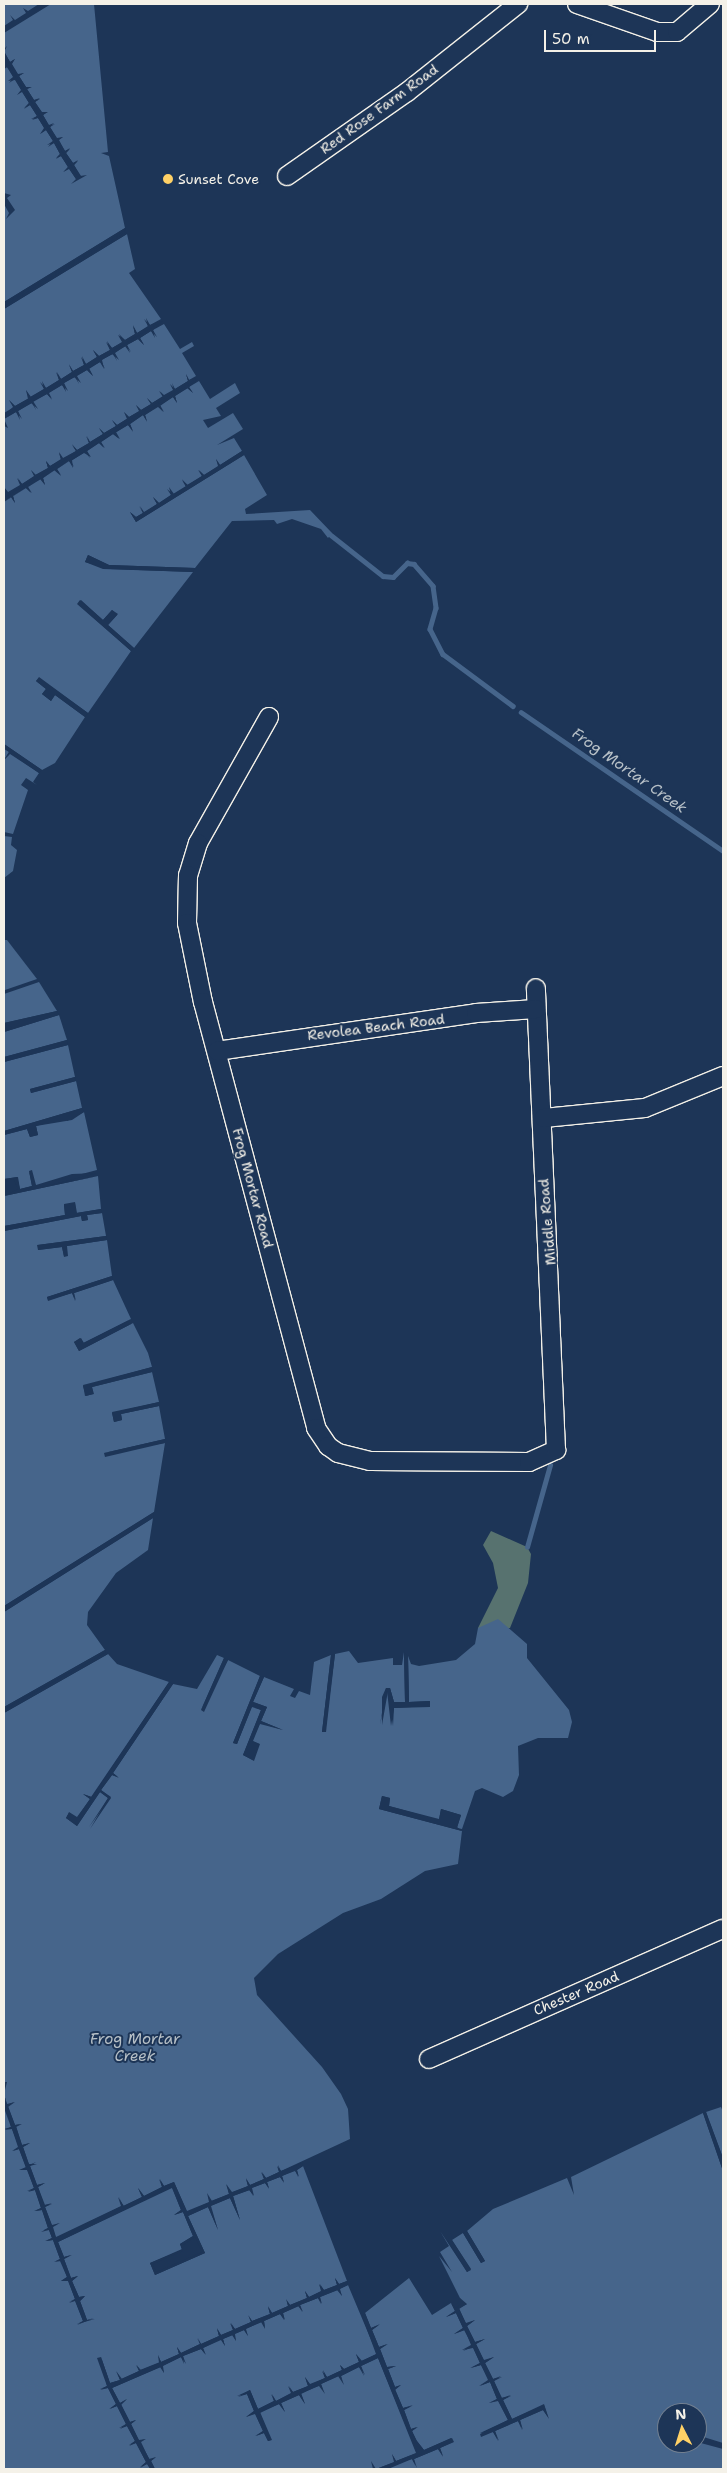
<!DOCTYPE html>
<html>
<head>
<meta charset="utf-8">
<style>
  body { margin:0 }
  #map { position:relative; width:727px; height:2473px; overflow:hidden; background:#1d3557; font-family:"Shantell Sans",sans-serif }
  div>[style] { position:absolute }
  .green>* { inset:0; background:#57726f }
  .water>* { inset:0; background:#46658b }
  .pier>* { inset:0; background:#1d3557 }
  .stream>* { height:4.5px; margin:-2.25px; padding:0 2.25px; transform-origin:2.25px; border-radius:2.25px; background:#46658b }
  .roads { filter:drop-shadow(1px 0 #f4f1e8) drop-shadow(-1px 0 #f4f1e8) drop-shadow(0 1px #f4f1e8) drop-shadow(0 -1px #f4f1e8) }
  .street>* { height:18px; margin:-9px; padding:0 9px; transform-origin:9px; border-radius:9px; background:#1d3557 }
  .dots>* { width:14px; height:14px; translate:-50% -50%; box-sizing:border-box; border:2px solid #1d3557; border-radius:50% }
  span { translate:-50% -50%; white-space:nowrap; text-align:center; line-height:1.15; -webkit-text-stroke:4px #1d3557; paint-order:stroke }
  .street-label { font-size:14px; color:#f4f1e8 }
  .poi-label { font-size:14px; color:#f4f1e8 }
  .left { translate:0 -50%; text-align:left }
  .water-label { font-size:15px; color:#b7c0c7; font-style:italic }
  .frame { position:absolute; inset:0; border:5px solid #f4f1e8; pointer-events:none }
  .north { position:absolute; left:657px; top:2403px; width:50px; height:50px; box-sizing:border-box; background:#1d3557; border:1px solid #738091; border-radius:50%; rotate:355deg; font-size:14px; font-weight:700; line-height:20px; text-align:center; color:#f4f1e8 }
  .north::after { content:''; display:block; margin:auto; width:18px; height:22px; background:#ffd166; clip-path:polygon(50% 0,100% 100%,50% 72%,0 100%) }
  .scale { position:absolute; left:544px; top:30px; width:112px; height:22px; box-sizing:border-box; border:2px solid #f4f1e8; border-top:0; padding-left:6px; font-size:15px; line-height:18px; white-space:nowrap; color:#f4f1e8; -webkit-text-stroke:4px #1d3557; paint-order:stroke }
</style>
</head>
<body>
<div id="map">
  <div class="green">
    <i style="clip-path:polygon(491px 1531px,527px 1547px,531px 1554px,528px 1583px,510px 1628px,478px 1628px,498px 1588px,493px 1563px,483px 1545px)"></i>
  </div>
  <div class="water">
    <i style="clip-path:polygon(4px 4px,39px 4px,28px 11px,23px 8px,26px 13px,15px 20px,10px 15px,13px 20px,4px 26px)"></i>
    <i style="clip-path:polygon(51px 4px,94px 4px,108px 152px,101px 153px,109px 156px,125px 228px,4px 302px,4px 204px,9px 213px,6px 219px,15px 210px,7px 198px,11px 195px,4px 193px,4px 69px,7px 67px,14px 77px,9px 83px,15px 79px,29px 103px,24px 108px,30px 105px,37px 116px,32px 120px,38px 118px,45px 129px,40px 134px,46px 130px,53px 141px,48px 147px,54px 143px,60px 154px,56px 158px,61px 156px,68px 167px,64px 172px,69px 168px,76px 179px,85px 173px,81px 176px,74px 165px,78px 161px,73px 163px,66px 153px,70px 149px,65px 151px,58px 140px,63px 137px,57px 139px,50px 127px,55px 124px,49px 126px,43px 115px,47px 112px,42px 113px,35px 102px,40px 98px,34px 100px,27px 89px,31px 87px,26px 87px,19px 76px,24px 73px,18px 75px,11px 64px,15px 59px,10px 62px,4px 51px,4px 33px)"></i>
    <i style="clip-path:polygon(127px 234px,135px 269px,129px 273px,161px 319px,150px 325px,144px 319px,148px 326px,137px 333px,133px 326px,135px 334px,125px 340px,119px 334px,123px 342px,112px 348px,107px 341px,110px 350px,99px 356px,93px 350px,97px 357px,86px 364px,81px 357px,84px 365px,73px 371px,69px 365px,72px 372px,61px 379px,56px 372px,59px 380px,46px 388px,40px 382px,44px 389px,30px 397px,26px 390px,29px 398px,15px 406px,9px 400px,14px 407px,4px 413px,4px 309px)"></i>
    <i style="clip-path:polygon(164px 324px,180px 349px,192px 342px,194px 346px,182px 353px,196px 376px,189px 380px,186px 374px,188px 381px,175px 389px,172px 383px,174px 390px,164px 396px,160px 391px,163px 396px,152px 403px,147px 398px,151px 404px,141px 410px,136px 405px,140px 411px,129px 417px,124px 412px,128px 418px,117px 425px,112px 420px,116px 426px,104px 433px,99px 428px,103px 434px,90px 442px,86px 436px,89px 443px,77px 450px,72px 444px,76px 451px,63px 459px,59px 453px,61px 459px,50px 466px,46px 461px,48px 468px,35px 475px,31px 470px,35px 476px,22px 484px,18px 478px,21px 485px,8px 493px,4px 487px,4px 426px,8px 428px,4px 419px,16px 412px,22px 419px,18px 411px,32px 403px,36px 410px,33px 402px,47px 394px,52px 400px,48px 393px,62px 385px,68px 391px,64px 383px,75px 377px,79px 384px,76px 376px,87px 370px,93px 376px,89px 369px,100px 362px,105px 369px,101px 360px,113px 354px,117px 361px,114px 353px,126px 346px,131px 352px,127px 345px,138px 339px,144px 345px,140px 338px,151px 331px,155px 338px,153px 330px)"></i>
    <i style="clip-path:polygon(199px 381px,210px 399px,235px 383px,240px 393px,216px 408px,221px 416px,203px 420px,208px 428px,233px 413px,243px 429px,217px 445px,234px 438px,242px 451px,220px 465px,216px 459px,219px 466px,204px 475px,199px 470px,202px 476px,187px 485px,182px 479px,186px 486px,173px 494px,167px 489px,171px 495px,159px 503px,153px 497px,157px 504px,144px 513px,139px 506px,143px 513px,136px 517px,130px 512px,136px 522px,244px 455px,267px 495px,245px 509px,246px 514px,310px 510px,332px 533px,328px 538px,321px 529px,292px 519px,277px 524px,274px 520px,232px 521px,195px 568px,109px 565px,88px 555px,85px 562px,110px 569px,193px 572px,134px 648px,108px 625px,117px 615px,112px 610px,103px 620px,81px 600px,78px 604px,131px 651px,88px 713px,39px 678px,36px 681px,46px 689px,42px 694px,51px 701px,55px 695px,85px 717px,55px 763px,42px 770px,4px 744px,4px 502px,11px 497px,15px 503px,13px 496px,26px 488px,31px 493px,28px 487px,41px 479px,45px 485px,43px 478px,55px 470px,61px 475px,57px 469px,69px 461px,74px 467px,71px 461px,85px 452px,90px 458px,87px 451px,99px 443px,104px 448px,101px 442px,113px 434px,119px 439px,115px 433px,128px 425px,133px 431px,130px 424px,143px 415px,147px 421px,145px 415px,158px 406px,163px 412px,160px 406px,173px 397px,177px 403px,175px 396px,188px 388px,193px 393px,189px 387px)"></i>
    <i style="clip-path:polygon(4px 749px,9px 752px,4px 760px,10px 753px,39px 773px,33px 782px,37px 785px,26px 778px,21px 785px,28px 790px,13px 834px,4px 832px)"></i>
    <i style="clip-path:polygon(4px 836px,12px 837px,11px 845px,17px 850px,13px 871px,4px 878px)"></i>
    <i style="clip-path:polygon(4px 940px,7px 940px,37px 979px,5px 990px)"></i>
    <i style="clip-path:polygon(39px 982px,57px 1011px,4px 1023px,4px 994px)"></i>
    <i style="clip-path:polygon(59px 1015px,67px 1040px,4px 1057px,4px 1032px)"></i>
    <i style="clip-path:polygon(68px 1045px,75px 1077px,30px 1089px,31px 1093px,76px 1081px,82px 1108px,4px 1131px,4px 1062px)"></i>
    <i style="clip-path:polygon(84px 1112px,97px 1170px,36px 1186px,29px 1171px,32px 1186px,20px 1189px,17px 1177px,4px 1179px,4px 1135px,27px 1129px,30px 1137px,38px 1135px,36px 1126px,66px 1118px,67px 1121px)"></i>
    <i style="clip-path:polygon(98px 1176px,101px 1209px,76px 1213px,75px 1203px,64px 1205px,65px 1215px,4px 1226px,4px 1196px)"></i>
    <i style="clip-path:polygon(102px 1213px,106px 1236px,38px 1245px,38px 1250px,62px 1247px,64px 1256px,67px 1246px,107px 1240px,112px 1276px,47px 1297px,48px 1300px,72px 1293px,75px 1301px,74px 1293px,113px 1280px,131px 1319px,83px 1343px,80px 1338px,74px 1342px,79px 1351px,133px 1323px,148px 1353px,152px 1367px,83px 1386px,86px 1396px,93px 1394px,92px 1387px,152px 1372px,159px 1402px,112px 1413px,114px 1422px,122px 1420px,121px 1414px,159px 1406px,165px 1439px,104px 1453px,165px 1443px,154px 1512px,4px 1606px,4px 1231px,81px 1216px,82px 1221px,88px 1220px,87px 1215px)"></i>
    <i style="clip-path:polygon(153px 1518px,148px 1550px,116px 1573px,88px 1612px,87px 1625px,105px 1650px,4px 1707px,4px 1612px)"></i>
    <i style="clip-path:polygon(498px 1619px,527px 1644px,527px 1658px,569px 1710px,572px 1722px,568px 1738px,538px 1738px,518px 1746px,519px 1775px,513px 1791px,503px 1797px,482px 1788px,475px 1791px,462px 1829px,457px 1828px,461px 1815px,441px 1809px,439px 1820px,389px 1806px,390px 1798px,382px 1796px,379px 1809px,462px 1831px,458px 1864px,425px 1871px,381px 1899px,343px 1913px,278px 1954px,254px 1978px,257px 1995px,322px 2067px,341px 2094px,348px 2109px,350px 2139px,281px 2171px,277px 2166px,279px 2172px,266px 2178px,262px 2172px,264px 2179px,250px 2185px,246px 2179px,248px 2186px,231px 2193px,227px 2185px,229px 2194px,211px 2201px,208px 2196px,210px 2202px,187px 2212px,174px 2182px,164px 2186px,160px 2179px,162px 2187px,144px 2196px,138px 2188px,142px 2197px,123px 2206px,119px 2197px,122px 2206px,56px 2238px,52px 2227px,59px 2223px,52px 2226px,45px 2207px,52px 2203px,45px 2205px,38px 2187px,45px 2183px,37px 2185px,30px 2166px,36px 2162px,29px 2165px,23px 2147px,30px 2143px,22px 2145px,16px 2126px,21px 2124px,15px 2125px,8px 2106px,14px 2102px,7px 2105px,4px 2094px,7px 2082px,4px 2082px,4px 1713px,108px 1654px,117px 1664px,169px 1682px,91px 1797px,83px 1794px,90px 1799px,77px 1818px,69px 1813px,66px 1818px,77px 1826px,100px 1792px,108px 1798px,89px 1827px,111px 1797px,101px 1790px,112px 1775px,118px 1777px,113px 1773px,173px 1684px,197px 1689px,217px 1655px,224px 1658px,201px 1710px,228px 1660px,260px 1676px,233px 1743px,237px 1744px,252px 1706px,261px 1710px,243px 1755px,253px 1760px,259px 1744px,252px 1741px,260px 1723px,283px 1730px,261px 1721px,267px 1707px,253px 1702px,264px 1677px,294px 1689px,290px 1696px,295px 1698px,299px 1691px,310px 1695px,314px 1662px,331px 1655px,322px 1732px,325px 1732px,335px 1654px,349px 1651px,358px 1663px,393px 1658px,393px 1665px,402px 1665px,404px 1652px,405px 1702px,394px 1702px,390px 1688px,386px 1688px,382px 1697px,382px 1725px,388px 1691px,393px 1726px,394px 1708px,430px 1706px,430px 1701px,409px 1702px,408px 1656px,411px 1664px,419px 1666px,456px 1660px,475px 1644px,478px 1628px)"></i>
    <i style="clip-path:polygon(721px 2107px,723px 2112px,723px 2158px,706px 2112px)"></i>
    <i style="clip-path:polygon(4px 2108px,11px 2127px,4px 2129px,12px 2129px,19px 2147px,13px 2151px,19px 2149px,26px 2168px,20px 2170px,27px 2169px,34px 2188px,28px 2192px,35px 2190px,41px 2208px,35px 2211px,42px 2210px,48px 2228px,44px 2230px,49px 2230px,52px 2238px,46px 2241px,53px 2240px,60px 2259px,56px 2261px,60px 2261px,67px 2277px,61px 2281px,68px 2280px,75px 2299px,69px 2302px,75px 2300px,83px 2321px,77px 2324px,95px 2319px,87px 2320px,80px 2301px,85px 2296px,79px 2297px,72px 2281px,78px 2276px,71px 2278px,64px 2259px,71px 2255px,64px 2257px,58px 2242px,172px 2187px,181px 2210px,174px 2215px,183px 2212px,193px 2236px,180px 2244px,182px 2249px,150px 2263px,155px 2275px,205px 2253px,188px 2216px,208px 2207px,218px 2230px,210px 2206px,230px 2198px,240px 2220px,233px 2196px,250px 2190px,253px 2196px,251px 2188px,265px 2183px,269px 2188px,267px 2182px,280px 2177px,284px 2182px,282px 2176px,295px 2170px,298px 2177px,297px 2170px,303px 2166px,347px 2281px,339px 2284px,335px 2278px,337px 2285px,324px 2290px,320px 2284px,322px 2291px,309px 2297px,305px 2291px,307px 2298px,290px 2305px,287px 2301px,288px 2306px,272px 2313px,268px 2307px,270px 2314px,252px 2321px,249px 2316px,251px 2322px,235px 2329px,231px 2323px,233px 2330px,221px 2335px,217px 2328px,219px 2336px,201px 2344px,198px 2338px,200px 2344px,181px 2353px,177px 2347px,179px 2354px,161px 2362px,158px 2355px,160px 2362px,140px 2370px,137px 2365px,139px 2371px,121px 2379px,117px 2372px,120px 2380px,110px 2383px,101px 2357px,107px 2386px,100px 2389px,108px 2388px,116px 2404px,110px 2409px,117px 2406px,126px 2424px,120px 2429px,127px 2426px,135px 2441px,129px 2445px,136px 2443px,146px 2462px,140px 2467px,147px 2464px,150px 2469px,4px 2469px)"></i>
    <i style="clip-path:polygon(703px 2113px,723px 2171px,723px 2443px,697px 2435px,697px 2413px,667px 2413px,667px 2443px,697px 2442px,723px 2449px,723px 2469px,388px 2469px,412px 2459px,415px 2465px,414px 2459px,438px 2449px,443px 2456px,440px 2448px,453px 2442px,451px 2438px,424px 2450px,417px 2441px,412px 2431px,417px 2427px,411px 2429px,404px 2410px,412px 2406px,403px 2408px,395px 2389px,401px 2385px,395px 2387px,388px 2369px,396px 2366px,387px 2367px,380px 2349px,387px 2344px,379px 2347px,372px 2330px,379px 2325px,371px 2328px,365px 2313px,409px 2278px,432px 2315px,451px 2303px,455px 2311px,446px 2317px,456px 2313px,463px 2328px,454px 2334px,464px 2330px,472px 2345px,463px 2351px,473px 2347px,480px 2363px,471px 2368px,481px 2365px,489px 2380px,480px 2386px,490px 2382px,497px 2399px,489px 2403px,498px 2400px,508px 2420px,480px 2433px,493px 2432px,498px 2441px,495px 2431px,518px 2421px,522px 2430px,520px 2420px,543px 2410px,548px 2417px,544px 2405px,512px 2419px,503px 2400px,511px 2395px,502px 2398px,494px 2381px,501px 2376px,493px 2379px,485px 2363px,494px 2357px,484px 2361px,476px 2344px,485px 2339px,475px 2342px,467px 2326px,475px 2320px,466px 2324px,459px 2308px,467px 2304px,463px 2304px,439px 2256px,452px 2272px,440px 2252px,449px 2246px,440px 2231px,467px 2272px,471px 2269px,452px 2240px,463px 2233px,481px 2263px,485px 2261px,467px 2231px,493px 2209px,567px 2178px,574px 2195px,571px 2177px)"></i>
    <i style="clip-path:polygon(348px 2285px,377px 2354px,361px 2361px,356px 2354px,359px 2362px,344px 2369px,340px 2365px,342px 2370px,327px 2377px,323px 2370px,325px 2378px,310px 2385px,305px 2377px,308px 2386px,293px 2392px,289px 2386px,292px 2393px,276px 2401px,272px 2394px,274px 2401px,258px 2409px,250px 2390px,238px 2397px,247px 2394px,254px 2411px,246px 2417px,255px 2413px,263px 2431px,256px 2436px,264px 2433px,268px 2441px,271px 2440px,260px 2413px,279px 2404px,285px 2412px,281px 2403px,299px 2395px,305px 2404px,301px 2394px,320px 2385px,323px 2390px,321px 2384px,339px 2376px,342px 2381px,341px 2376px,359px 2367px,365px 2375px,361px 2366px,378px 2358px,417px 2453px,396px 2461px,392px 2454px,395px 2462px,376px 2469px,371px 2461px,373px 2469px,155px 2469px,151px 2461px,156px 2457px,150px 2460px,140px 2442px,145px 2439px,139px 2441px,131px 2424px,136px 2420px,130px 2422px,121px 2404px,127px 2399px,120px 2403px,112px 2388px,161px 2367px,164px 2373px,162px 2366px,181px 2357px,184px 2364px,183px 2356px,201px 2349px,205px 2354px,203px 2348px,221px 2339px,225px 2346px,223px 2339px,233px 2335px,236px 2341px,234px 2334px,244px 2330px,248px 2336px,245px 2329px,262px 2322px,265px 2328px,264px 2321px,280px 2314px,284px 2320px,283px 2313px,299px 2306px,302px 2312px,300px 2305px,318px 2298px,321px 2304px,320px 2297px,338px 2290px,342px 2296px,339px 2289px)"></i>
  </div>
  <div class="pier">
    <i style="clip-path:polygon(7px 46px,4px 52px,10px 62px,15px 59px,12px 64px,18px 74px,24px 73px,19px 76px,26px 87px,32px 87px,27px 89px,34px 100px,40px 99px,35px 102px,42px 112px,48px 112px,43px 115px,49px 125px,54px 123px,50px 127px,57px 138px,63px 137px,59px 140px,65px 151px,70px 148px,66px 153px,73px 163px,78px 160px,74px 165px,80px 176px,87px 175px,71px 184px,76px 179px,69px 169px,63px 172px,68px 167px,61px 156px,56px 159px,60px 154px,54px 143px,47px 145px,53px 141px,46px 130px,40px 134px,44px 128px,38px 118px,31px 119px,37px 116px,30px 105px,24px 109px,29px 103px,22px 92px,17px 95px,21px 90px,15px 80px,8px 81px,13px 77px,7px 67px,4px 69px,4px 59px,78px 177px,4px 56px,4px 49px)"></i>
    <i style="clip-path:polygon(125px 228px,126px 230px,4px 304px,4px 302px)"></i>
    <i style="clip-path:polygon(126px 232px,127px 234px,4px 309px,4px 306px)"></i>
    <i style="clip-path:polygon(146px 318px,150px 325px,162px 321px,113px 350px,112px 352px,163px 321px,153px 330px,157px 337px,151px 331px,140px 338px,144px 345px,138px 339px,127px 345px,130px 353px,125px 346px,115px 353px,119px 360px,112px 354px,102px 360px,104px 369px,100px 362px,89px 368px,93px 376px,87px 370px,77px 376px,81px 383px,74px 377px,64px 383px,66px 392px,62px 385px,49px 393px,52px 399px,47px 394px,33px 401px,38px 409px,31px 403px,18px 411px,20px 420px,16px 412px,4px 419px,32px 399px,4px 416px,13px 407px,9px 400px,15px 406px,28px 399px,26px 390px,31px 397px,44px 389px,42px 381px,46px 388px,59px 380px,57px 372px,61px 379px,72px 372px,69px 364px,73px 371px,84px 365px,82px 356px,86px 364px,97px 357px,93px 350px,99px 356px,110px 350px,106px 342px,112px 348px,122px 342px,118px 335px,125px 340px,135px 334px,133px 325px,137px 333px,148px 327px)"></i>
    <i style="clip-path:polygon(186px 374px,189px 380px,197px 378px,4px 498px,4px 487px,8px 492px,20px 485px,17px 478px,22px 484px,34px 476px,31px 470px,36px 475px,48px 468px,46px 461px,50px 466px,61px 460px,59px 452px,63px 458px,76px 451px,72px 445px,77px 450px,89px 443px,87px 436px,90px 442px,103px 434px,99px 428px,104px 433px,116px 426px,112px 420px,117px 425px,127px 419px,124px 412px,129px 417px,139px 411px,136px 405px,141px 410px,151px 404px,147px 398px,152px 403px,163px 397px,159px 391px,164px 395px,173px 390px,170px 384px,175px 389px,188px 381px)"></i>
    <i style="clip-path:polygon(198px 379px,189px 387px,193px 393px,187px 388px,175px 396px,177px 403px,173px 397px,160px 405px,164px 412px,158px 407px,145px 415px,147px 422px,143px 415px,130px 424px,133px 432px,128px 425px,116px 432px,120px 439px,113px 434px,101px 442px,105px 448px,99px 443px,87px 451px,91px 457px,84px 453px,72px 460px,73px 468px,69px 461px,57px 469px,61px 476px,54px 470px,43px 478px,45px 485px,40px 479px,28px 487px,32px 493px,26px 488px,13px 496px,15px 503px,11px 497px,4px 502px)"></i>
    <i style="clip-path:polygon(242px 451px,244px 455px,136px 522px,130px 512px,136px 517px,143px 513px,140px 506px,144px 512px,157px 504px,153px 497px,159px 503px,171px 495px,169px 487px,174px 494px,186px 487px,182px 480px,188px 485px,202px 476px,198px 470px,204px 475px,218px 466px,216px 459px,220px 465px)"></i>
    <i style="clip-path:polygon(88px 555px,109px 565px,195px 568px,193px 572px,103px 569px,85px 562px)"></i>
    <i style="clip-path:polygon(80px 600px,103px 620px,112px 610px,118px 614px,108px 625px,134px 648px,131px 651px,77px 604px)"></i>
    <i style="clip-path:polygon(39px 677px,88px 713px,85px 717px,55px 695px,51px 701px,42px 694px,46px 689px,36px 681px)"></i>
    <i style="clip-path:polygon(4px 744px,42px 770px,39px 773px,10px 754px,4px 760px,9px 752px)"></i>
    <i style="clip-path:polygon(57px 1011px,59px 1015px,4px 1032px,12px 1027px,4px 1023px)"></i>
    <i style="clip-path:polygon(67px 1040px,68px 1045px,4px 1062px,4px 1057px)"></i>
    <i style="clip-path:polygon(75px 1077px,76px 1081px,31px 1093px,30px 1089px)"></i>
    <i style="clip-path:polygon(82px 1108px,84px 1112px,72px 1120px,36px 1126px,38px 1135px,30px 1137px,27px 1129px,4px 1135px,4px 1131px)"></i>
    <i style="clip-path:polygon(32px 1170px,36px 1185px,72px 1174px,98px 1173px,50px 1185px,98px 1176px,4px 1196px,18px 1189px,14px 1180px,4px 1179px,18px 1177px,20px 1189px,32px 1186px,29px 1171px)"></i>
    <i style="clip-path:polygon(75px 1202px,77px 1213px,101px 1209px,102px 1213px,87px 1215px,88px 1220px,82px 1221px,81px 1216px,4px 1231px,4px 1226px,65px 1215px,64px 1204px)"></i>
    <i style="clip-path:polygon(106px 1236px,107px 1240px,67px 1246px,68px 1256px,64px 1257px,62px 1247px,38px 1250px,37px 1245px)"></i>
    <i style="clip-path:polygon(112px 1276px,113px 1280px,74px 1293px,76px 1301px,72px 1293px,48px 1301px,47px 1297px)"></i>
    <i style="clip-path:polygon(131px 1319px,114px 1330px,133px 1323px,79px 1351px,74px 1342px,81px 1338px,84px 1343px)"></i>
    <i style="clip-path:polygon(152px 1367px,152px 1372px,92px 1387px,94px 1394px,85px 1396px,83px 1385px)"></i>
    <i style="clip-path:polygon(159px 1402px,159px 1406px,121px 1414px,122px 1420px,114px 1422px,112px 1412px)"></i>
    <i style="clip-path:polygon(165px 1439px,165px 1443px,105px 1457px,104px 1453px)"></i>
    <i style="clip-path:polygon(154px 1512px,153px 1518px,4px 1612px,4px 1606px)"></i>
    <i style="clip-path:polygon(105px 1650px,106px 1652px,4px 1709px,4px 1707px)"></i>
    <i style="clip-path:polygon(107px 1652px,108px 1654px,4px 1713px,4px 1710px)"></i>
    <i style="clip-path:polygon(404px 1652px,408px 1656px,409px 1702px,430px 1701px,430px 1707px,394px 1708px,391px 1726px,387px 1691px,380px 1725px,386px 1688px,390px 1688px,394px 1702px,405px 1702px)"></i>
    <i style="clip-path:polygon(335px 1654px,326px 1732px,322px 1732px,331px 1655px)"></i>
    <i style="clip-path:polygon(224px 1658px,228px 1660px,204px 1712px,201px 1710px)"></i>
    <i style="clip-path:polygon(260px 1676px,264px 1677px,253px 1702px,267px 1707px,261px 1721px,283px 1730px,260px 1724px,253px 1741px,260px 1744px,254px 1761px,243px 1755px,261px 1710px,252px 1707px,237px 1744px,233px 1743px)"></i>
    <i style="clip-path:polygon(169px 1682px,173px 1684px,113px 1773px,119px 1778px,112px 1775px,101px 1790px,111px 1798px,90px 1829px,108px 1798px,100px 1792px,77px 1826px,66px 1818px,69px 1812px,77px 1817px,90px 1799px,83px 1794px,92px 1797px)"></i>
    <i style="clip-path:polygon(382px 1796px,390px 1798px,389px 1806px,439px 1819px,441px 1809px,461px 1815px,457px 1827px,462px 1831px,379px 1809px)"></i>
    <i style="clip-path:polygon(evenodd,4px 2094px,7px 2104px,15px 2102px,8px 2107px,15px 2125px,22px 2124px,16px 2127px,22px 2145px,30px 2143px,23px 2147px,29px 2164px,37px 2164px,30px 2166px,37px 2185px,45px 2183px,38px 2187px,44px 2205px,52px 2204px,45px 2207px,52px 2225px,60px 2223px,53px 2227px,56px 2237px,121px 2206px,118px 2197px,124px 2206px,142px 2197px,138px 2188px,144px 2196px,162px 2187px,159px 2179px,164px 2186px,174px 2182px,187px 2211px,209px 2202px,207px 2193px,212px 2201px,229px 2194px,226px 2184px,232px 2192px,248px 2186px,246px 2178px,250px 2185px,264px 2179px,261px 2172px,266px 2178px,279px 2172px,278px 2165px,281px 2171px,302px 2163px,303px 2166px,297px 2170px,299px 2177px,295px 2171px,282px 2176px,284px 2183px,280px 2177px,267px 2182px,269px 2189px,265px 2183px,252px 2188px,254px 2196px,249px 2190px,233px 2196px,240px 2220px,230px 2198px,211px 2206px,218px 2230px,208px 2207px,188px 2216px,205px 2253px,155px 2275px,150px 2263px,182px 2250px,180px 2244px,193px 2236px,183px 2212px,174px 2215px,181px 2210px,172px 2188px,58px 2242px,64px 2257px,72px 2255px,64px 2259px,71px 2278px,78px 2276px,72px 2281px,79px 2297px,85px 2296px,80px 2301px,87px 2320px,94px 2318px,77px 2325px,83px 2321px,75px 2301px,69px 2303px,75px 2299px,68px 2281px,61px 2281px,67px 2277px,61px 2261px,54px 2262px,60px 2259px,53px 2240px,45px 2241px,52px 2238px,49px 2230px,41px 2232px,48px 2228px,42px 2210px,34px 2211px,41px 2208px,35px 2190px,27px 2191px,34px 2188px,27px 2170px,19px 2170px,26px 2167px,19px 2149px,12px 2151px,18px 2147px,12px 2129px,4px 2130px,11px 2127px,4px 2094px,195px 2237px,202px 2252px,156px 2272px,153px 2264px,183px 2251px,183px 2245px,195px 2237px)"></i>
    <i style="clip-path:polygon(706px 2112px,723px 2158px,723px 2171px,703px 2113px)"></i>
    <i style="clip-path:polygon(467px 2231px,485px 2261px,481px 2263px,463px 2233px)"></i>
    <i style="clip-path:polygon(447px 2240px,452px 2240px,471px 2270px,467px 2272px)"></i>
    <i style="clip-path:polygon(335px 2278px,339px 2284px,347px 2281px,348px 2285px,340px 2289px,342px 2296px,337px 2290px,320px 2297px,322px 2304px,318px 2298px,300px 2305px,303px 2312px,298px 2306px,283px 2313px,285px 2320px,280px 2314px,264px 2321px,265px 2329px,261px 2322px,246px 2329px,248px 2336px,244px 2330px,235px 2334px,236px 2341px,232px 2335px,223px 2339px,225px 2346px,221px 2340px,203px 2348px,206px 2355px,201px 2349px,183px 2356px,186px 2364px,181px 2357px,163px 2366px,164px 2373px,160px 2367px,112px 2388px,120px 2403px,127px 2399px,121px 2405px,130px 2422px,136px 2420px,131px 2424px,139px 2440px,146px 2439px,141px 2442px,149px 2459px,156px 2457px,151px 2461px,155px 2469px,147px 2464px,140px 2468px,146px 2462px,136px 2443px,129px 2446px,135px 2441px,127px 2426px,119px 2428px,126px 2424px,117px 2406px,109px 2409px,116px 2404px,108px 2388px,100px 2390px,107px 2386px,97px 2358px,101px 2357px,110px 2383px,120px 2380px,116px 2371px,122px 2379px,139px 2371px,136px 2365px,141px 2370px,159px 2363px,158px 2355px,161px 2362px,179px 2354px,177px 2347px,181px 2353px,200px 2344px,197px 2338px,201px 2344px,219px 2336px,217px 2329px,221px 2335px,233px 2330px,230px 2323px,235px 2329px,251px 2322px,248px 2315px,252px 2321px,270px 2314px,268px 2306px,272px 2313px,288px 2306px,286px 2299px,290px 2305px,307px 2298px,305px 2291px,309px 2297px,321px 2291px,319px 2284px,324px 2290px,337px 2285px)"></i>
    <i style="clip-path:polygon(460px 2298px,467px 2304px,459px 2309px,466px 2323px,475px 2320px,467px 2326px,475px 2342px,485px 2339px,476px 2344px,484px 2360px,494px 2357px,485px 2363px,493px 2379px,502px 2377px,494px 2381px,501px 2398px,511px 2396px,503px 2400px,512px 2419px,544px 2404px,549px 2419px,543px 2410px,520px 2420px,523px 2430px,518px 2421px,495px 2431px,499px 2441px,493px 2432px,481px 2437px,480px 2434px,508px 2420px,498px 2401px,489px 2403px,497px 2399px,490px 2382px,479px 2386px,488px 2380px,481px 2365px,470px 2368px,480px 2363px,473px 2348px,462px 2350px,471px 2345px,465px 2330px,454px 2334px,463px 2328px,456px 2313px,446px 2317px,455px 2311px,451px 2303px,456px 2308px,460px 2305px)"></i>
    <i style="clip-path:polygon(365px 2313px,371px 2328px,380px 2324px,372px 2330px,379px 2347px,388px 2344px,380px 2349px,387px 2367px,396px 2366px,388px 2369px,395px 2387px,401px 2385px,395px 2390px,403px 2408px,413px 2405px,404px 2410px,411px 2429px,418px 2427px,412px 2431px,416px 2440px,424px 2450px,452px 2438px,454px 2442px,440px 2448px,443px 2457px,438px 2449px,414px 2459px,417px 2468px,412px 2459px,376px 2469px,394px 2462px,392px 2454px,396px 2461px,416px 2453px,378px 2358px,361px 2366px,364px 2376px,359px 2367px,341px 2376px,344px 2385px,338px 2376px,321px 2384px,325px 2394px,319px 2386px,301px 2393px,305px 2404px,299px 2395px,281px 2403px,285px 2412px,279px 2404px,260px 2412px,272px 2440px,268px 2441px,264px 2433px,255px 2436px,263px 2431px,255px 2414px,246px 2417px,254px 2411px,247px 2394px,237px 2396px,250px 2390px,258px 2409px,274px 2401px,271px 2394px,276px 2401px,291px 2393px,288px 2386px,293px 2392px,308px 2386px,305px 2377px,310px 2384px,325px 2378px,322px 2371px,327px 2377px,342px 2370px,340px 2365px,344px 2369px,359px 2362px,356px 2354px,362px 2361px,376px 2354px,362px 2316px)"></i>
  </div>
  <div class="stream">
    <i style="left:331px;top:535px;width:66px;rotate:38.3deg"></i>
    <i style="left:383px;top:576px;width:10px;rotate:6deg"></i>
    <i style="left:393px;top:577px;width:20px;rotate:-45deg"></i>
    <i style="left:407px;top:563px;width:7px;rotate:8deg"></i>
    <i style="left:414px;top:564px;width:29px;rotate:49deg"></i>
    <i style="left:433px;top:586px;width:22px;rotate:82deg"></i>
    <i style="left:436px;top:608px;width:22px;rotate:106deg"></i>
    <i style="left:430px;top:629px;width:28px;rotate:63deg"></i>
    <i style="left:443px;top:654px;width:87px;rotate:36.6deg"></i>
    <i style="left:521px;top:712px;width:245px;rotate:34.5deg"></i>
    <i style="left:527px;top:1547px;width:85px;rotate:-74.3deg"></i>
  </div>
  <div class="roads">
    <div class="street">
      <i style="left:577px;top:4px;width:85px;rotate:19.3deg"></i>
      <i style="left:657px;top:32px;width:20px"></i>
      <i style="left:677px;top:32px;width:43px;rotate:-40.3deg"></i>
      <i style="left:287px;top:176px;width:146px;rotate:-35deg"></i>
      <i style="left:407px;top:92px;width:142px;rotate:-38.4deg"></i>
      <i style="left:269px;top:717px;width:145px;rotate:119.4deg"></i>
      <i style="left:198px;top:843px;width:34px;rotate:107deg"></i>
      <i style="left:188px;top:875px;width:48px;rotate:91.2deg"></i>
      <i style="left:187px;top:923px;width:81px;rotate:78.6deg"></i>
      <i style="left:203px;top:1002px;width:441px;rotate:75.1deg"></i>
      <i style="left:316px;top:1428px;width:22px;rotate:56deg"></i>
      <i style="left:328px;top:1446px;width:12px;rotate:35deg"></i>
      <i style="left:338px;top:1453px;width:33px;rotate:14deg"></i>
      <i style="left:370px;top:1461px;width:159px;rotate:0.4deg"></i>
      <i style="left:529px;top:1462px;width:30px;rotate:-24deg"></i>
      <i style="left:556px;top:1450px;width:462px;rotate:-92.5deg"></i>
      <i style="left:217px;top:1051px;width:262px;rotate:-8.3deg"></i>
      <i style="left:476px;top:1013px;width:60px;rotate:-3.8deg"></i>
      <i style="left:544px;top:1118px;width:101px;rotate:-5.7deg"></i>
      <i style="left:645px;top:1108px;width:84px;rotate:-22.3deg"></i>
      <i style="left:429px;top:2059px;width:321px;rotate:-23.9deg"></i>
    </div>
  </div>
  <div class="dots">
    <i style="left:168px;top:179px;background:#ffd166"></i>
  </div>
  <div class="street-label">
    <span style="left:379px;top:109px;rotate:-36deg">Red Rose Farm Road</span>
    <span style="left:376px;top:1027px;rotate:-7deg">Revolea Beach Road</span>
    <span style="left:253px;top:1188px;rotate:75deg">Frog Mortar Road</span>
    <span style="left:547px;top:1222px;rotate:-95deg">Middle Road</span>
    <span style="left:576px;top:1993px;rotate:-23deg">Chester Road</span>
  </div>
  <div class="poi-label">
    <span class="left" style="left:178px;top:179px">Sunset Cove</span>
  </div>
  <div class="water-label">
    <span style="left:629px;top:771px;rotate:35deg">Frog Mortar Creek</span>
    <span style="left:135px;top:2048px">Frog Mortar<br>Creek</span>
  </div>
  <div class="frame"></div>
  <div class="north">N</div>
  <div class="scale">50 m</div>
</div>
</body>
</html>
